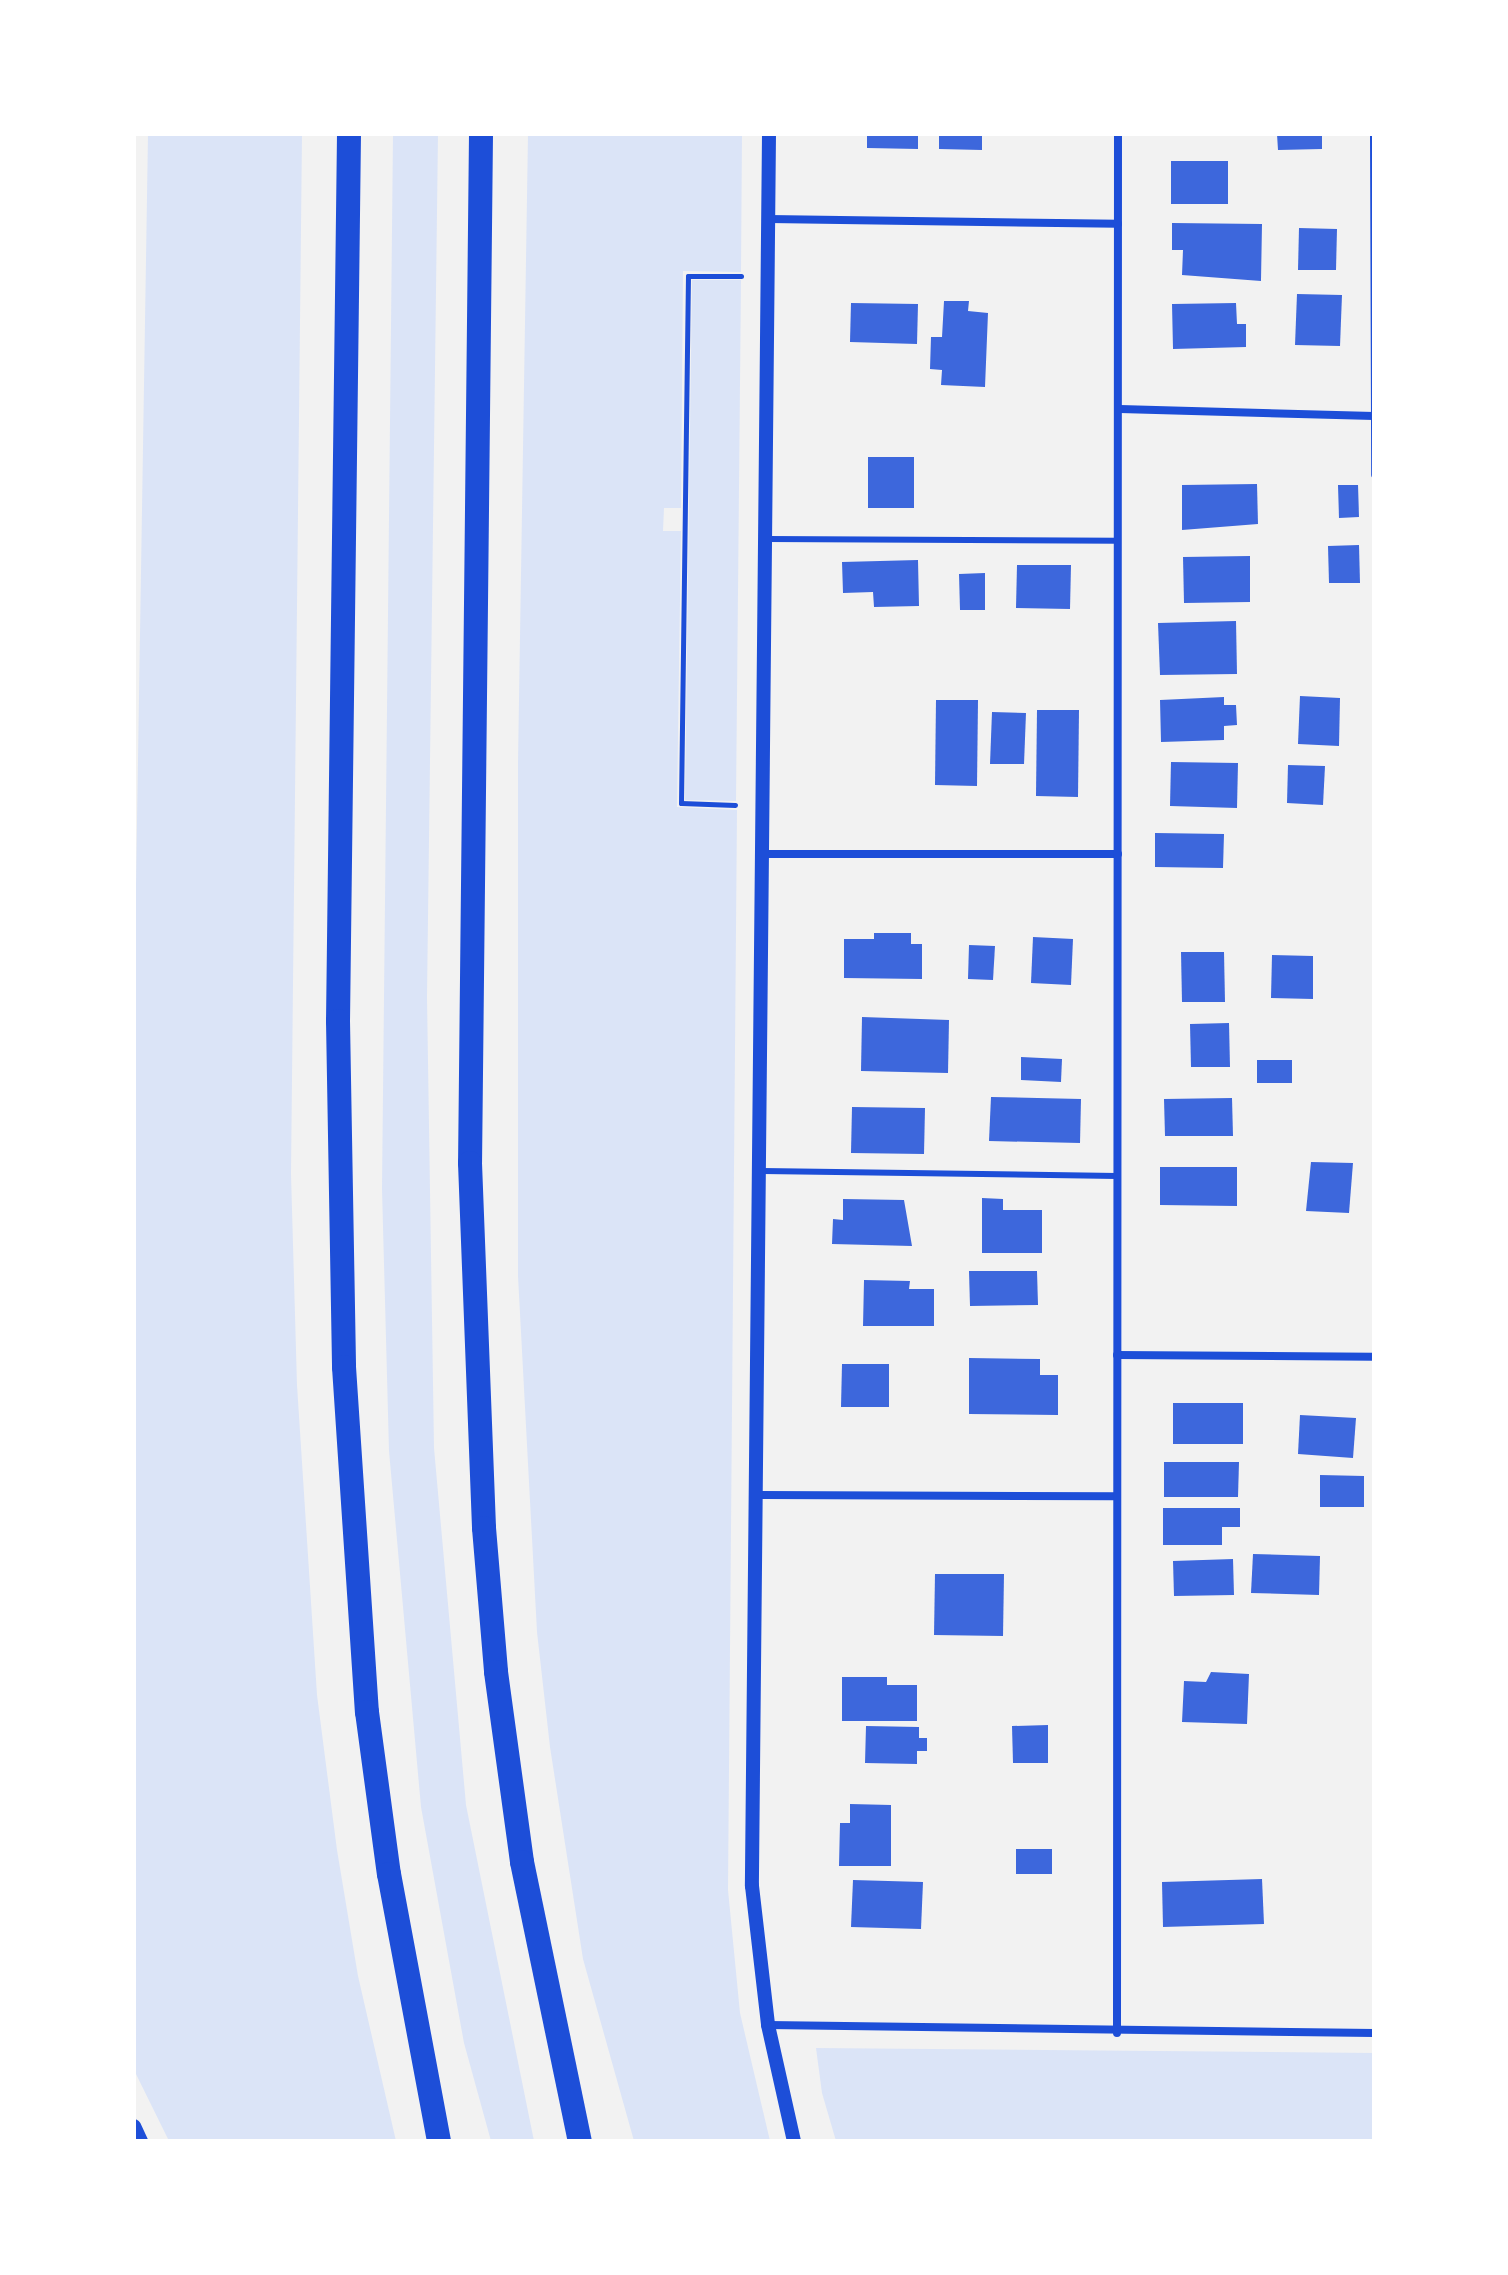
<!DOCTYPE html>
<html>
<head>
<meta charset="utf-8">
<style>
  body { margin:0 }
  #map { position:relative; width:1508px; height:2275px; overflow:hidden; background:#f2f2f2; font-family:"Sofia Sans Condensed",sans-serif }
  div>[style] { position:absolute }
  .green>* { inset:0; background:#dbe4f7 }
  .building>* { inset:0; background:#3d67dc }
  .path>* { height:5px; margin:-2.5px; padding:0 2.5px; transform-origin:2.5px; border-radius:2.5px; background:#1d4ed8 }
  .service>* { height:6px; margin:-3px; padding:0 3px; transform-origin:3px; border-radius:3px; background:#1d4ed8 }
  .minor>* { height:8px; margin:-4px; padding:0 4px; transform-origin:4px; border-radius:4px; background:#1d4ed8 }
  .tertiary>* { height:14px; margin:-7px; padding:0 7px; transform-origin:7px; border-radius:7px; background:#1d4ed8 }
  .motorway>* { height:24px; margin:-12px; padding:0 12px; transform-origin:12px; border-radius:12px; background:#1d4ed8 }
  span { translate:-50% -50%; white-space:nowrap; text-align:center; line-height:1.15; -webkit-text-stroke:6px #fff; paint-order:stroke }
  .frame { position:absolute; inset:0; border:136px solid #fff; pointer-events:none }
</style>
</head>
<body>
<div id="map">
  <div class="green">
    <i style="clip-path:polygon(148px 134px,302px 134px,291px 1174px,297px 1385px,317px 1695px,337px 1850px,358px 1976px,396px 2141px,169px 2141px,134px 2070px,134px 1010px)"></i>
    <i style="clip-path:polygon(393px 134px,438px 134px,427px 997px,434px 1448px,466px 1805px,534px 2141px,491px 2141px,464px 2043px,421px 1807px,389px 1451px,382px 1189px)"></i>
    <i style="clip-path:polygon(528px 134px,742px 134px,741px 272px,683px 271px,681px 508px,664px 508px,663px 531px,681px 531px,677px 807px,737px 810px,728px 1890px,740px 2013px,770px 2141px,634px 2141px,583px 1959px,550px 1747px,537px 1632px,518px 1276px,518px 763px)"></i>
    <i style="clip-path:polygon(692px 280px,741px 280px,736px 801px,685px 800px)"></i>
    <i style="clip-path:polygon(816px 2048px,1374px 2053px,1374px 2141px,836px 2141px,822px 2093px)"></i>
  </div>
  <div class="building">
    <i style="clip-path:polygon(867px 134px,918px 134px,918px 149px,867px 148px)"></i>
    <i style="clip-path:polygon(939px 134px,982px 134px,982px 150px,939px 149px)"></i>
    <i style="clip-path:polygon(1277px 134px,1322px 134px,1322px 149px,1278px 150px)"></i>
    <i style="clip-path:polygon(1171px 161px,1228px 161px,1228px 204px,1171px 204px)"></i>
    <i style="clip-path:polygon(1172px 223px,1262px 224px,1261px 281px,1182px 275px,1183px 250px,1172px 250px)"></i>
    <i style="clip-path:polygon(1299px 228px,1337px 229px,1336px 270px,1298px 270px)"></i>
    <i style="clip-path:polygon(1297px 294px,1342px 295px,1340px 346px,1295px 345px)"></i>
    <i style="clip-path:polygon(944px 301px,969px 301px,968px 311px,988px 313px,985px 387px,941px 385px,942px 370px,930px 369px,931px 337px,942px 337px)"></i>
    <i style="clip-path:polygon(851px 303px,918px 304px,917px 344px,850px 342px)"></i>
    <i style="clip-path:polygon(1236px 303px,1237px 324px,1246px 324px,1246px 347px,1173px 349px,1172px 304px)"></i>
    <i style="clip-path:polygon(868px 457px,914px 457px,914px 508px,868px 508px)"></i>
    <i style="clip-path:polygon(1257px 484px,1258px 524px,1182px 530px,1182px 485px)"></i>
    <i style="clip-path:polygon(1338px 485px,1358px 485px,1359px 517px,1339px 518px)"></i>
    <i style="clip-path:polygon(1359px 545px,1360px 583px,1329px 583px,1328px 546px)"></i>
    <i style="clip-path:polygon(1250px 556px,1250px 602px,1184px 603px,1183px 557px)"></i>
    <i style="clip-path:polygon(918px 560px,919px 606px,874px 607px,873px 592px,843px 593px,842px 562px)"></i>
    <i style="clip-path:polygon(1017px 565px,1071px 565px,1070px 609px,1016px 608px)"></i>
    <i style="clip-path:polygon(985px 573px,985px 610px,960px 610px,959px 574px)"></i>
    <i style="clip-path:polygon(1236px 621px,1237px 674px,1160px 675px,1158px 623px)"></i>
    <i style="clip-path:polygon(1300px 696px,1340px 698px,1339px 746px,1298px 744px)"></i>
    <i style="clip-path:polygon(1224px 697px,1224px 705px,1236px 705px,1237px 725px,1224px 726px,1224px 740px,1161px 742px,1160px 700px)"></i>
    <i style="clip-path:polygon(936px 700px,978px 700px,977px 786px,935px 785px)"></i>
    <i style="clip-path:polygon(1037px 710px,1079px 710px,1078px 797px,1036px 796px)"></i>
    <i style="clip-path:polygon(992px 712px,1026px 713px,1024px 764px,990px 764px)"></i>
    <i style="clip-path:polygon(1171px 762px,1238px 763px,1237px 808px,1170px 806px)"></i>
    <i style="clip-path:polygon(1288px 765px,1325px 766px,1323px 805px,1287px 803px)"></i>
    <i style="clip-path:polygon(1155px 833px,1224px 834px,1223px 868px,1155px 867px)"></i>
    <i style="clip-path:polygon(874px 933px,911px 933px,911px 944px,922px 944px,922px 979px,844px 978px,844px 939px,874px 939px)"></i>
    <i style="clip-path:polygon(1033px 937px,1073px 939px,1071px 985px,1031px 983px)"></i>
    <i style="clip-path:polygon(969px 945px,995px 946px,993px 980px,968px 979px)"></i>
    <i style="clip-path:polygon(1181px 952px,1224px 952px,1225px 1002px,1182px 1002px)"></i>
    <i style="clip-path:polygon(1272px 955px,1313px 956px,1313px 999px,1271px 998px)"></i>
    <i style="clip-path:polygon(862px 1017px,949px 1020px,948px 1073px,861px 1071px)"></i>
    <i style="clip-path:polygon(1229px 1023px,1230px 1067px,1191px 1067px,1190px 1024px)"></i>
    <i style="clip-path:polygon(1021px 1057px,1062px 1059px,1061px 1082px,1021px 1080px)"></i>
    <i style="clip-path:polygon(1257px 1060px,1292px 1060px,1292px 1083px,1257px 1083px)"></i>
    <i style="clip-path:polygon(991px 1097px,1081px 1099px,1080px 1143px,989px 1141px)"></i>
    <i style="clip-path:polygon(1232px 1098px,1233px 1136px,1165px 1136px,1164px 1099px)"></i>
    <i style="clip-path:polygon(852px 1107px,925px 1108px,924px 1154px,851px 1153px)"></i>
    <i style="clip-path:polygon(1311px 1162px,1353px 1163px,1349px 1213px,1306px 1211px)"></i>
    <i style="clip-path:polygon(1160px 1167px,1237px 1167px,1237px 1206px,1160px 1205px)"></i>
    <i style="clip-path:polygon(982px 1198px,1003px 1199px,1003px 1210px,1042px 1210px,1042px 1253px,982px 1253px)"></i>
    <i style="clip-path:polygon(843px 1199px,904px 1200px,912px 1246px,832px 1244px,833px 1219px,843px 1220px)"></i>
    <i style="clip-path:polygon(969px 1271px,1037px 1271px,1038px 1305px,970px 1306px)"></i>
    <i style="clip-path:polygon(864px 1280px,910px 1281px,909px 1289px,934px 1289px,934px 1326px,863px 1326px)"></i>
    <i style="clip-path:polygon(969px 1358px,1040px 1359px,1040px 1375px,1058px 1375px,1058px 1415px,969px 1414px)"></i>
    <i style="clip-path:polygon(842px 1364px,889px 1364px,889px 1407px,841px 1407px)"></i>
    <i style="clip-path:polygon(1173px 1403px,1243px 1403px,1243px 1444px,1173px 1444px)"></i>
    <i style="clip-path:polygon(1300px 1415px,1356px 1418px,1353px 1458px,1298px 1454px)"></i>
    <i style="clip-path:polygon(1164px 1462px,1239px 1462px,1238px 1497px,1164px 1497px)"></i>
    <i style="clip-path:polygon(1320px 1475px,1364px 1476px,1364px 1507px,1320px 1507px)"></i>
    <i style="clip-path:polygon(1163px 1508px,1240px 1508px,1240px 1527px,1222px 1527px,1222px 1545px,1163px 1545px)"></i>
    <i style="clip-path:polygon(1253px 1554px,1320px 1556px,1319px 1595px,1251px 1593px)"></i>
    <i style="clip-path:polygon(1233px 1559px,1234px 1595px,1174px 1596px,1173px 1561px)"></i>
    <i style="clip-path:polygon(935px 1574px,1004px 1574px,1003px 1636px,934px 1635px)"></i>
    <i style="clip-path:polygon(1211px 1672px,1249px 1674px,1247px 1724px,1182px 1722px,1184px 1681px,1206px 1682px)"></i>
    <i style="clip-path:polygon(842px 1677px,887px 1677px,887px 1685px,917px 1685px,917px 1721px,842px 1721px)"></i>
    <i style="clip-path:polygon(1048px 1725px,1048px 1763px,1013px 1763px,1012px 1726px)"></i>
    <i style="clip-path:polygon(866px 1726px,919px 1727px,919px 1738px,927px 1738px,927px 1751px,917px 1751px,917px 1764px,865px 1763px)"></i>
    <i style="clip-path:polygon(850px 1804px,891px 1805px,891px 1866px,839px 1866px,840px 1823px,850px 1823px)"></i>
    <i style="clip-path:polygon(1016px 1849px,1052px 1849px,1052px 1874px,1016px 1874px)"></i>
    <i style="clip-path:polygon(1262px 1879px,1264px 1924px,1163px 1927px,1162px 1882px)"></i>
    <i style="clip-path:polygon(853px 1880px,923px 1882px,921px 1929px,851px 1927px)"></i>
  </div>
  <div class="path">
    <i style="left:735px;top:805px;width:54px;rotate:-177.9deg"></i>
    <i style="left:681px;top:803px;width:527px;rotate:-89.24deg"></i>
    <i style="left:688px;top:276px;width:53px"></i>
  </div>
  <div class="service">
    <i style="left:1373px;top:134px;width:341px;rotate:89.8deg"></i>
    <i style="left:767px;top:539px;width:351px;rotate:0.3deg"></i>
    <i style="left:763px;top:1171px;width:354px;rotate:0.8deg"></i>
  </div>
  <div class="minor">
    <i style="left:769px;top:219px;width:349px;rotate:0.8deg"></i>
    <i style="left:1120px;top:409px;width:254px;rotate:1.6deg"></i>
    <i style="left:765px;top:854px;width:353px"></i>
    <i style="left:1117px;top:1355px;width:257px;rotate:0.4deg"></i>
    <i style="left:759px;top:1495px;width:358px;rotate:0.2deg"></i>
    <i style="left:768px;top:2025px;width:606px;rotate:0.76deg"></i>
    <i style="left:1117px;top:2033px;width:1899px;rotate:-89.97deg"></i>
  </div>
  <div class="tertiary">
    <i style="left:769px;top:134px;width:1752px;rotate:90.56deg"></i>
    <i style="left:752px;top:1886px;width:140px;rotate:83.4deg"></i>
    <i style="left:768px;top:2025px;width:119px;rotate:77.4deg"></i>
    <i style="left:134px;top:2126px;width:17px;rotate:65deg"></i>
  </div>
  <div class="motorway">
    <i style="left:349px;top:134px;width:887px;rotate:90.71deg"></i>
    <i style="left:338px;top:1021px;width:346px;rotate:89deg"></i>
    <i style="left:344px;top:1367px;width:346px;rotate:86.2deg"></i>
    <i style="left:367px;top:1712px;width:163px;rotate:82.3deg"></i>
    <i style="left:389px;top:1874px;width:272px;rotate:79.4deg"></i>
    <i style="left:481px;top:134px;width:1029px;rotate:90.61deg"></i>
    <i style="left:470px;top:1163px;width:365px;rotate:87.8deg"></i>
    <i style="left:484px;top:1528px;width:144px;rotate:85.2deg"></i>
    <i style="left:496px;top:1672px;width:192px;rotate:82.2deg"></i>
    <i style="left:522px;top:1862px;width:285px;rotate:78.3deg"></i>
  </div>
  <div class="frame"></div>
</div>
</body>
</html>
